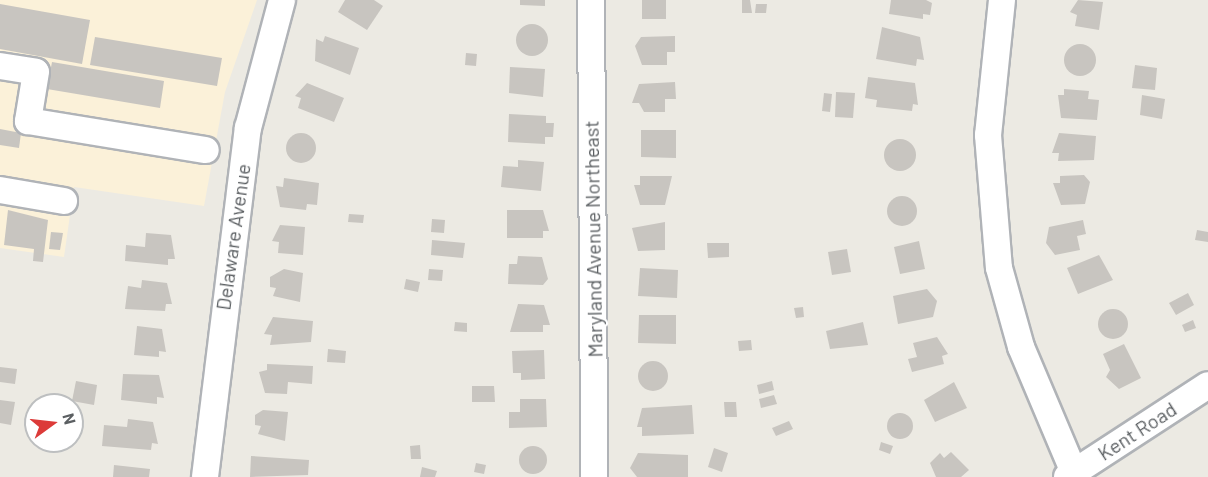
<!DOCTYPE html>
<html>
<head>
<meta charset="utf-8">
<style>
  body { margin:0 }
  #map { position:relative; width:1208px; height:477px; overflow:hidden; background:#eceae3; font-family:Barlow,sans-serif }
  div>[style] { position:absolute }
  .commercial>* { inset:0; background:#fbf1d9 }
  .building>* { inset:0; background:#c8c5c0 }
  .round { border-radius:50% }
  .roads { filter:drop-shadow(2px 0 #b0b3b7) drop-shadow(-2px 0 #b0b3b7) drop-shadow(0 2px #b0b3b7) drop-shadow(0 -2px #b0b3b7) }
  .minor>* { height:26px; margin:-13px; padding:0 13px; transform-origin:13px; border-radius:13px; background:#fff }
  span { translate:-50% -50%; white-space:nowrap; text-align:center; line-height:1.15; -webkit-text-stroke:4.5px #fff; paint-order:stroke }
  .street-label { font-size:20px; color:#5b5f62 }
  .north { position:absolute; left:24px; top:393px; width:60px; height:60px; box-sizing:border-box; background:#fff; border:2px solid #bdbfc0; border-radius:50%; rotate:75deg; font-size:16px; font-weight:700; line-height:24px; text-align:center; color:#5b5f62 }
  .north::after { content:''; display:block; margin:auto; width:21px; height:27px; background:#dc3b39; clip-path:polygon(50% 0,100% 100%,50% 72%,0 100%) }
</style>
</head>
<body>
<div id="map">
  <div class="commercial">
    <i style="clip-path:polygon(0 0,257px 0,225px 92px,204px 206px,74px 187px,64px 257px,0 248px)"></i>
  </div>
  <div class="building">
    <i style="clip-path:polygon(345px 0,374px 0,383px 6px,367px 30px,338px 12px)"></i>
    <i style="clip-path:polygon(520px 0,545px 0,545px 6px,520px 5px)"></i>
    <i style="clip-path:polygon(642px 0,666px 0,666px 19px,642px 19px)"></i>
    <i style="clip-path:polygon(742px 0,750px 0,752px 13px,742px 13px)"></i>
    <i style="clip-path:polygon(891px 0,926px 0,932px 3px,930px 15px,923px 14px,923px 19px,889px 14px)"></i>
    <i style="clip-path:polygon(1078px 0,1103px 2px,1099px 30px,1075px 26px,1077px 15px,1070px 12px)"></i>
    <i style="clip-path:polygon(0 4px,90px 20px,82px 64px,0 49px)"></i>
    <i style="clip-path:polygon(756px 4px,767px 4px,766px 13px,755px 13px)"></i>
    <i class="round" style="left:516px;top:24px;width:32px;height:32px"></i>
    <i style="clip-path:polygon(882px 27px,920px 37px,924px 60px,917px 59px,916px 66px,876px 59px)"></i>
    <i style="clip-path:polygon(325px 36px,359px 48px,350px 75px,315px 61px,316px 39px,323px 42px)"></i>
    <i style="clip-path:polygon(675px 36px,675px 52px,667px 52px,667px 65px,642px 65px,635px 46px,641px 37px)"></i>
    <i style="clip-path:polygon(95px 37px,222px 58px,217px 86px,90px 65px)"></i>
    <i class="round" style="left:1064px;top:44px;width:32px;height:32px"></i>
    <i style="clip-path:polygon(466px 53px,477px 54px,476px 66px,465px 65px)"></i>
    <i style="clip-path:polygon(52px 62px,164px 81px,160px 108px,47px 89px)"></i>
    <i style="clip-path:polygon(1135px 65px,1157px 68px,1155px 90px,1132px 88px)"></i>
    <i style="clip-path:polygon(510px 67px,545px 69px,543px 97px,509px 93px)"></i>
    <i style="clip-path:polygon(868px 77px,915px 83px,918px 105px,913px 104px,912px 111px,876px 107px,877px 100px,865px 98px)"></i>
    <i style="clip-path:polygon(675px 82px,676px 99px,665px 99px,665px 112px,644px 112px,639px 103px,632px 103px,639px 84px)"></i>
    <i style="clip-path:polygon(307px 83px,344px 98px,334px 122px,298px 108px,301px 98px,295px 96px)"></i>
    <i style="clip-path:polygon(1064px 89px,1089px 91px,1088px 99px,1099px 100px,1097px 120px,1061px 118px,1058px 95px,1064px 95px)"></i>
    <i style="clip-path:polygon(836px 92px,855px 93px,853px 118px,835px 117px)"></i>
    <i style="clip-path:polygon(824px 93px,832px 94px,830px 112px,822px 111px)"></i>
    <i style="clip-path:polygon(1142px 95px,1165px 99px,1162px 119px,1140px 115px)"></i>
    <i style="clip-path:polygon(509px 114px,546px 116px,546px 123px,554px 123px,553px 137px,545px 137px,545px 144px,508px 142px)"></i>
    <i style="clip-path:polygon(0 129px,21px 133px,19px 148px,0 145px)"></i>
    <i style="clip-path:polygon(641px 130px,676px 130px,676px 158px,641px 157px)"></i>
    <i class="round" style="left:286px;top:133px;width:30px;height:30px"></i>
    <i style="clip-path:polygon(1059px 133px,1096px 136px,1094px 160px,1058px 161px,1059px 153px,1052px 153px)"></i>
    <i class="round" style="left:884px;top:139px;width:32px;height:32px"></i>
    <i style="clip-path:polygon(518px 160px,544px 162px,541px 191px,501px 187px,503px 166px,518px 167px)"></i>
    <i style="clip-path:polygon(1084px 175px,1090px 182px,1085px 204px,1061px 205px,1053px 183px,1060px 183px,1060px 176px)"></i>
    <i style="clip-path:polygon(640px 176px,672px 176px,665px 205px,640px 205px,634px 185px,640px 185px)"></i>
    <i style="clip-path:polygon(284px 178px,319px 183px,317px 205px,307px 204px,306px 210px,280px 207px,276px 186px,283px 187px)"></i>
    <i class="round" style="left:887px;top:196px;width:30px;height:30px"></i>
    <i style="clip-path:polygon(8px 210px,48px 220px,43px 262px,33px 261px,34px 249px,4px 245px)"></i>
    <i style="clip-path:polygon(507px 210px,543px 210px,549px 231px,543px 231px,543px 238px,507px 238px)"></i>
    <i style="clip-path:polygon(349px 214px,364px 215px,363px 223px,348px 222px)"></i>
    <i style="clip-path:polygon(432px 219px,445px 220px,444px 233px,431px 232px)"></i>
    <i style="clip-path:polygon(1083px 220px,1086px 234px,1077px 236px,1080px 250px,1055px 255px,1046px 243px,1049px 227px)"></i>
    <i style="clip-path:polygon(665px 222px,665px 250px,638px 251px,632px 228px)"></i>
    <i style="clip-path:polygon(280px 225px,305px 227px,303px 255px,278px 253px,279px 242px,272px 241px)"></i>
    <i style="clip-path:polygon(1197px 230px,1208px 232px,1208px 242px,1195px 240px)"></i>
    <i style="clip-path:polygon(51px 232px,63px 233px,60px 250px,49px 249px)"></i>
    <i style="clip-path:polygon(146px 233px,171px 235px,175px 259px,168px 259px,168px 265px,125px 261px,126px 245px,145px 247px)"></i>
    <i style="clip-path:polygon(432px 240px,465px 243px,463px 258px,431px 255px)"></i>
    <i style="clip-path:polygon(919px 241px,925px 269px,900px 274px,894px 247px)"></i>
    <i style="clip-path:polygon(707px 243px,729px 243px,729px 257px,708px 258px)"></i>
    <i style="clip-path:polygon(847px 249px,851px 272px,832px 275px,828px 252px)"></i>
    <i style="clip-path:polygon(1099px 255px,1113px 280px,1078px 294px,1067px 268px)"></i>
    <i style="clip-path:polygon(518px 256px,542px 257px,548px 279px,543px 285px,508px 284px,509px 264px,517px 264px)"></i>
    <i style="clip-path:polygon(640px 268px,678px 270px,677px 298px,638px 296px)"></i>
    <i style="clip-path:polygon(284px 269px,303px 273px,300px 302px,273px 296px,276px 288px,270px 287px,270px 277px)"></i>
    <i style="clip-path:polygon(429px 269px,443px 270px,442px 281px,428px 280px)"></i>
    <i style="clip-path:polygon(406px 279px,420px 282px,418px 292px,404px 289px)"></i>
    <i style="clip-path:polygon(142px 280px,167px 283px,172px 304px,166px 304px,165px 311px,125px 309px,128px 286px,141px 288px)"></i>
    <i style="clip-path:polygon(927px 289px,937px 301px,933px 317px,898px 324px,893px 296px)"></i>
    <i style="clip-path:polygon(1188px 293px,1194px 305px,1176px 315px,1169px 303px)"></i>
    <i style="clip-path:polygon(518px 304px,544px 305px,550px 325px,543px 325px,543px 332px,510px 332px)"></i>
    <i style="clip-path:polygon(803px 307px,804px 317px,796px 318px,794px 308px)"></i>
    <i class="round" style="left:1098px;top:309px;width:30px;height:30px"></i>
    <i style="clip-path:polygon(639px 315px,676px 315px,676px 344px,638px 343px)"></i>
    <i style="clip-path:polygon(273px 317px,313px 321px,311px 342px,270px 345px,272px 335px,264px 334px)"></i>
    <i style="clip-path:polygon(1193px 320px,1196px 328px,1185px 332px,1182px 325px)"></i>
    <i style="clip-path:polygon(455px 322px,467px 323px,467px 332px,454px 331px)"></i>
    <i style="clip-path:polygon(863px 322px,868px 345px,830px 349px,826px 331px)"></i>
    <i style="clip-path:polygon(137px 326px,162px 329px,166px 352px,159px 351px,159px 357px,134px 355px)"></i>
    <i style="clip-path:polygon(937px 337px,948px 354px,942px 356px,944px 364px,912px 372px,908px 359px,917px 357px,913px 343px)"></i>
    <i style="clip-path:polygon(751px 340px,752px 350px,739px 351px,738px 341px)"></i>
    <i style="clip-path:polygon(1124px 344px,1141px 378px,1119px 389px,1106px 377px,1110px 370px,1103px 354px)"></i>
    <i style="clip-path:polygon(328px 349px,346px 351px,345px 363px,327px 362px)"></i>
    <i style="clip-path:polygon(544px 350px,545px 379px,521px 380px,521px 373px,513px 373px,512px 351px)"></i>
    <i class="round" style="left:638px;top:361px;width:30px;height:30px"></i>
    <i style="clip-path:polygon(267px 364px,313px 366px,312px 384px,288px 382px,287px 394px,265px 393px,259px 372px,267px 370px)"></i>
    <i style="clip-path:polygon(0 367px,17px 369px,15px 384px,0 382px)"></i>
    <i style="clip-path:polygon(123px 374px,159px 375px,164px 398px,157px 397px,157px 404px,121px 400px)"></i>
    <i style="clip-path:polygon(76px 381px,97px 385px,94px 405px,72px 401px)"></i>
    <i style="clip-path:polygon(772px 381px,774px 390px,759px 394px,757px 385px)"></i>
    <i style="clip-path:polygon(954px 382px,967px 408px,935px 422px,924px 400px)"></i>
    <i style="clip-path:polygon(472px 386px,494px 386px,495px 402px,472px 402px)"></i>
    <i style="clip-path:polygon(774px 395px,777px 404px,761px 408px,759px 399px)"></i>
    <i style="clip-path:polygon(520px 399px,546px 399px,547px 427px,509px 428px,509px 412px,520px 412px)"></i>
    <i style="clip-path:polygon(0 400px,15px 402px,11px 425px,0 423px)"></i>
    <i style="clip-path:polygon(724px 402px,736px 402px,737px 417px,725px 417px)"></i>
    <i style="clip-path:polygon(692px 405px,694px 434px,642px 436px,642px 427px,637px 427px,642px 408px)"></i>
    <i style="clip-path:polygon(263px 410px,288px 412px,285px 441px,258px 434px,261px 426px,255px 425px,255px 415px)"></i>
    <i class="round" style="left:887px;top:413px;width:26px;height:26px"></i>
    <i style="clip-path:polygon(128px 419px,153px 422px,158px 444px,152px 443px,151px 450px,102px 446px,104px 425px,127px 427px)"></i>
    <i style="clip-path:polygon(789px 421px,793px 429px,776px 436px,772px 428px)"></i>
    <i style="clip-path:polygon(881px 442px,893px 446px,890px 454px,879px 450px)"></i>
    <i style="clip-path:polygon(420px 445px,421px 459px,411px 459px,410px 446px)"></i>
    <i class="round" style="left:519px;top:446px;width:28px;height:28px"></i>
    <i style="clip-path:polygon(714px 448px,728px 453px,722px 472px,708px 467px)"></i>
    <i style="clip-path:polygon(951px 452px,969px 470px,961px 477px,936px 477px,930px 463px,940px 453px,944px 458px)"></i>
    <i style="clip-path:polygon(638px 453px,688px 455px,688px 477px,637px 477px,630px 468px)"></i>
    <i style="clip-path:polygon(251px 456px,309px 460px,308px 475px,250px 477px)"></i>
    <i style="clip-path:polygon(476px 463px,486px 465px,484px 474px,474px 472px)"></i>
    <i style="clip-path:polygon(114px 465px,150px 469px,149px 477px,113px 477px)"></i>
    <i style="clip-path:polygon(422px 467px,437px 471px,435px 477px,420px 477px)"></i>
  </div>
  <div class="roads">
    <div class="minor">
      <i style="left:591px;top:0;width:477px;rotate:89.6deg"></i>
      <i style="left:1002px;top:0;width:136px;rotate:95.9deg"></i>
      <i style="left:988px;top:135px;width:133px;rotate:85.3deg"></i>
      <i style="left:999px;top:268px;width:82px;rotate:74.4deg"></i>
      <i style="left:1021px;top:347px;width:141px;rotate:67.1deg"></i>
      <i style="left:0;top:66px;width:36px;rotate:9deg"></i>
      <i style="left:36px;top:72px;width:50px;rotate:99.3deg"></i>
      <i style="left:28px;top:121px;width:180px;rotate:9.3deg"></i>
      <i style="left:0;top:190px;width:65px;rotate:9.8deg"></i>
      <i style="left:205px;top:477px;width:352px;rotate:-83deg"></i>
      <i style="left:248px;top:128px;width:132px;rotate:-75.1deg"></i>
      <i style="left:1067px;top:477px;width:168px;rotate:-33.1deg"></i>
    </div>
  </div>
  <div class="street-label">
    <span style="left:233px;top:237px;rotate:-82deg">Delaware Avenue</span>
    <span style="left:593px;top:239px;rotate:-91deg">Maryland Avenue Northeast</span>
    <span style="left:1137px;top:431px;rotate:-33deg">Kent Road</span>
  </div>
  <div class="north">N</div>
</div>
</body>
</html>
